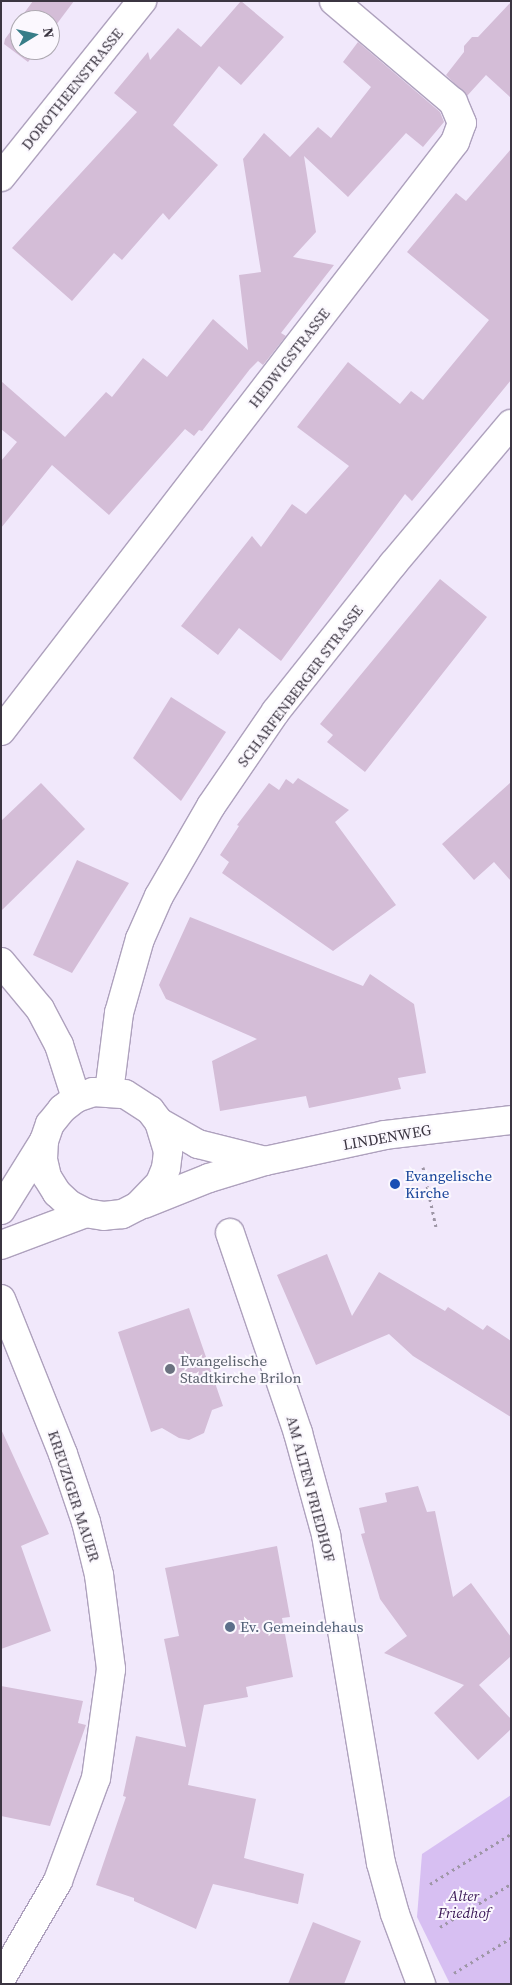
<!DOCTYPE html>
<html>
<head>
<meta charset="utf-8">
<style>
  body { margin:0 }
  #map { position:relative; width:512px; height:1985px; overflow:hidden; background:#f1e8fb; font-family:"Source Serif 4",serif }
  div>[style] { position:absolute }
  .green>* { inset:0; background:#d7bff2 }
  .building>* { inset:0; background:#d4bdd7 }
  .path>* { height:3px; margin-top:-1.5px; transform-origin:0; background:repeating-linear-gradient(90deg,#9e96a6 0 2.5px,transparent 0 6.5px) }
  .roads { filter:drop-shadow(1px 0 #aea1bd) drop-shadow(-1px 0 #aea1bd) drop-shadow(0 1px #aea1bd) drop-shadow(0 -1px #aea1bd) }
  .minor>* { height:28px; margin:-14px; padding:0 14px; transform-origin:14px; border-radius:14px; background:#fff }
  .dots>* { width:14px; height:14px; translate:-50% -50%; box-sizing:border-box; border:2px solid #fbf8fe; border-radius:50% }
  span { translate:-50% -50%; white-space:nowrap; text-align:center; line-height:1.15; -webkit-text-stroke:4px #fbf8fe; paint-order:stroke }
  .street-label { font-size:15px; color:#3b3541 }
  .transit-label { font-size:15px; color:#164399 }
  .left { translate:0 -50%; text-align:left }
  .worship-label { font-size:15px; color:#5b616d }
  .service-label { font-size:15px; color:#4e5e75 }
  .park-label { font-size:15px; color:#3a1756; font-style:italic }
  .frame { position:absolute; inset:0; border:2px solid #3b3541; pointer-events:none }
  .north { position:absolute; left:10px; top:10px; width:50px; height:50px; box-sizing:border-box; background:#fbf8fe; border:1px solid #aeaab2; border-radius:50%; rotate:81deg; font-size:14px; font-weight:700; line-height:20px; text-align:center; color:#3b3541 }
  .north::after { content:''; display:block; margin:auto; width:18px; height:22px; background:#377d88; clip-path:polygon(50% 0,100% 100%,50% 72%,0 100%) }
</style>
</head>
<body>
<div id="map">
  <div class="green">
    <i style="clip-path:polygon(511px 1795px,511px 1984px,450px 1984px,417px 1917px,422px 1854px)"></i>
  </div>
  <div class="building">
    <i style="clip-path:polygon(33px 1px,74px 1px,50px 33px,50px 20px,20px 20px,20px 50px,37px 50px,28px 62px,4px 44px,5px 39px)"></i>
    <i style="clip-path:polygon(241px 1px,284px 37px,241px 85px,219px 66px,173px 125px,218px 165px,169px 220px,163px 213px,122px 260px,114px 253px,72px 301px,12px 248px,137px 112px,114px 93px,148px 52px,150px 60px,178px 28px,201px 47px)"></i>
    <i style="clip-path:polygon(511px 2px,511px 98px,486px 75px,467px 96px,446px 75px,464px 52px,464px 46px,472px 37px,478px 37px)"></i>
    <i style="clip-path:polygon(358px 42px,440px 112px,444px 122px,423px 147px,406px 133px,348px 197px,304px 156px,316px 232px,293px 257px,334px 265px,281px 333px,286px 336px,263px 365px,258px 361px,250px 369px,202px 431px,199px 430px,194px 436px,185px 429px,109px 515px,52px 465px,1px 528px,1px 461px,17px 442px,1px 429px,1px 381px,65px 437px,106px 392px,112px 397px,143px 358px,167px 377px,213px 319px,248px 350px,239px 275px,261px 272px,243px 159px,264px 133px,290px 157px,318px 127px,331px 138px,371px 87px,343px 62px)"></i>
    <i style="clip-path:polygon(511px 149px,511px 380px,412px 501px,405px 494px,281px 661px,239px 628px,218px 655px,181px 626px,252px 536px,261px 547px,292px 504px,306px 514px,349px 466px,297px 427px,348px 362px,400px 404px,411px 391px,423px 400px,489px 320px,407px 252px,456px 193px,466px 201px)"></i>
    <i style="clip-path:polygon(440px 579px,487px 617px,365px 772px,327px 742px,333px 735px,320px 724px)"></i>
    <i style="clip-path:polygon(171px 697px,226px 732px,181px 801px,133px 758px)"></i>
    <i style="clip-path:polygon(298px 778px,349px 810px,335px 822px,396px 905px,333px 951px,222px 873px,229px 862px,220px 855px,239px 826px,237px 825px,269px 783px,279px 790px,286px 779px,293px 784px)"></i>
    <i style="clip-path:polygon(511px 782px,511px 881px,494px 862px,474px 880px,442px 844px)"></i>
    <i style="clip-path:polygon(41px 783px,85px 829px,1px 911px,1px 821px)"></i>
    <i style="clip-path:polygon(77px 860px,129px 883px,72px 973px,33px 955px)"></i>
    <i style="clip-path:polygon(190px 917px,363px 986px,370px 974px,414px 1004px,426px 1073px,398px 1078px,401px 1089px,309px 1108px,306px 1096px,220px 1111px,212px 1061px,257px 1039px,166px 999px,159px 985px)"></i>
    <i style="clip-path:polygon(327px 1254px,352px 1316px,379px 1272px,445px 1311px,448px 1307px,483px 1330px,487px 1325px,511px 1341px,511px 1417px,413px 1356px,389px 1334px,316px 1365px,277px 1275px)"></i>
    <i style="clip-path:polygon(189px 1308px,223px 1406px,212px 1410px,204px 1433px,189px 1440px,179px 1438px,162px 1428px,151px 1432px,118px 1332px)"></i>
    <i style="clip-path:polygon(1px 1429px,49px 1534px,21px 1546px,51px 1631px,1px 1649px)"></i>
    <i style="clip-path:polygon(418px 1486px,427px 1512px,435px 1511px,453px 1597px,471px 1583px,511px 1637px,511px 1656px,479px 1685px,511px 1719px,511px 1729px,478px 1760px,434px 1713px,464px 1685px,384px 1653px,407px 1636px,380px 1599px,361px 1534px,365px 1533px,359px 1508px,387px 1502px,385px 1493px)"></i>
    <i style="clip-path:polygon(277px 1546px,290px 1617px,282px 1618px,293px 1677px,246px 1687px,248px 1697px,204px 1705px,188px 1785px,256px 1799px,244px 1858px,304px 1874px,298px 1904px,213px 1884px,196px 1929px,134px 1901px,134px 1898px,96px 1885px,126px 1797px,123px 1796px,136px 1736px,186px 1747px,164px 1639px,179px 1636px,165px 1568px)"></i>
    <i style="clip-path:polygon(1px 1686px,83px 1701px,78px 1723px,86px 1725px,50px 1826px,1px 1816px)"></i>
    <i style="clip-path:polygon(313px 1922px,361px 1941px,344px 1984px,288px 1984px)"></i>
  </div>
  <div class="path">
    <i style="left:423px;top:1167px;width:61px;rotate:77.8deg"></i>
    <i style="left:430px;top:1884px;width:95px;rotate:-31.7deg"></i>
    <i style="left:440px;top:1927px;width:83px;rotate:-31.2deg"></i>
    <i style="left:454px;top:1973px;width:67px;rotate:-31.6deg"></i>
  </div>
  <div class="roads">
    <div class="minor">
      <i style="left:1px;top:177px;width:226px;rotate:-51.3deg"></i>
      <i style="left:1px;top:731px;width:744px;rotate:-52.38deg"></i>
      <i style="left:455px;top:142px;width:20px;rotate:-70deg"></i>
      <i style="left:462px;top:123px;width:23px;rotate:-113deg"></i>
      <i style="left:453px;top:102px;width:156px;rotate:-139.7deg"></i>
      <i style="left:1px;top:962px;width:61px;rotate:50.3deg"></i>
      <i style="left:40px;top:1009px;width:41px;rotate:62.2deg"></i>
      <i style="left:59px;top:1045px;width:56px;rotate:72.2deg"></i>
      <i style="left:109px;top:1092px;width:80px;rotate:-82.8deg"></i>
      <i style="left:119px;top:1013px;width:77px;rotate:-74.2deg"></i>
      <i style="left:140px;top:939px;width:47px;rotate:-66.2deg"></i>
      <i style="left:159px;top:896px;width:104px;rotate:-60deg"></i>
      <i style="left:211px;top:806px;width:115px;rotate:-55.6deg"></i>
      <i style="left:276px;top:711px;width:188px;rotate:-51.5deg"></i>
      <i style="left:393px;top:564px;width:183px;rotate:-49.9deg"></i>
      <i style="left:159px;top:1122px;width:31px;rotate:73deg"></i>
      <i style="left:168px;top:1152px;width:16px;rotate:97deg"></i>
      <i style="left:166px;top:1168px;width:16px;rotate:112deg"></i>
      <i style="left:160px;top:1183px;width:32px;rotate:134deg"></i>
      <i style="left:138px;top:1206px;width:18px;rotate:153deg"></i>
      <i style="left:122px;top:1214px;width:18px;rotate:174deg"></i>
      <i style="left:104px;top:1216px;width:18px;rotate:-171deg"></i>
      <i style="left:86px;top:1213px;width:18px;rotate:-153deg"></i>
      <i style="left:70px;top:1205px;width:18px;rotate:-137deg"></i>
      <i style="left:57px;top:1193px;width:19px;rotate:-122deg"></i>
      <i style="left:47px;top:1177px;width:18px;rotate:-103deg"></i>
      <i style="left:43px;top:1159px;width:18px;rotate:-87deg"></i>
      <i style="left:44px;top:1141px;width:18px;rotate:-71deg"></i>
      <i style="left:50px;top:1124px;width:19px;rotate:-51deg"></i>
      <i style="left:62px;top:1109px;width:18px;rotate:-38deg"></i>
      <i style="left:76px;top:1098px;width:18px;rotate:-19deg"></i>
      <i style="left:93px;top:1092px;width:32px;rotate:4deg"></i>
      <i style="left:125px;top:1094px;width:30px;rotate:33deg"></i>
      <i style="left:150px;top:1110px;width:15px;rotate:53deg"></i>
      <i style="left:159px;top:1122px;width:45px;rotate:29.4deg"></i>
      <i style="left:198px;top:1144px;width:69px;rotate:14.2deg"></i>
      <i style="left:144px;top:1204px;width:70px;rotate:-21.8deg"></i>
      <i style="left:209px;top:1178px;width:59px;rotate:-16.9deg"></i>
      <i style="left:265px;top:1161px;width:123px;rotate:-12.2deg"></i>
      <i style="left:385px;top:1135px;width:127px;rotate:-6.8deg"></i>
      <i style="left:1px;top:1210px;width:81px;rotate:-58.1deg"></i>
      <i style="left:230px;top:1233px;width:211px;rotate:71.2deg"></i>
      <i style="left:298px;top:1433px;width:106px;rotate:74.6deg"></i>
      <i style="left:326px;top:1535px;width:333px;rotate:80.5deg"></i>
      <i style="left:381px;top:1863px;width:53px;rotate:74.6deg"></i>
      <i style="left:395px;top:1914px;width:75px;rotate:69.6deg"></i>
      <i style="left:1px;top:1245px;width:91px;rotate:-20.6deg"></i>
      <i style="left:1px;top:1299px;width:167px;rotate:68.2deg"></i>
      <i style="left:63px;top:1454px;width:72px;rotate:71.3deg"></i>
      <i style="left:86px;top:1522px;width:55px;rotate:76.2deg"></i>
      <i style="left:99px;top:1575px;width:95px;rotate:82.7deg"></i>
      <i style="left:111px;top:1669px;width:110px;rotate:97.8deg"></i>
      <i style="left:96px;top:1778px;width:110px;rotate:110.3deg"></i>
      <i style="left:58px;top:1881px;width:113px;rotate:120.2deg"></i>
    </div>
  </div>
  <div class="dots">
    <i style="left:395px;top:1184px;background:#1a4fb4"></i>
    <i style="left:170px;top:1369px;background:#6b7280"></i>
    <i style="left:230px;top:1627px;background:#5c6f8a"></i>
  </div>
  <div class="street-label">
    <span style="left:72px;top:89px;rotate:-51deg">DOROTHEENSTRASSE</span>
    <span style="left:289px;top:358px;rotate:-52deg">HEDWIGSTRASSE</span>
    <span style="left:300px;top:686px;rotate:-53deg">SCHARFENBERGER STRASSE</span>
    <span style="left:387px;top:1137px;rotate:-10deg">LINDENWEG</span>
    <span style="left:311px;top:1489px;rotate:75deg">AM ALTEN FRIEDHOF</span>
    <span style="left:74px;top:1496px;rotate:72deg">KREUZIGER MAUER</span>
  </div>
  <div class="transit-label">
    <span class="left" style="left:405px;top:1184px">Evangelische<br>Kirche</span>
  </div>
  <div class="worship-label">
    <span class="left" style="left:180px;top:1369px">Evangelische<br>Stadtkirche Brilon</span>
  </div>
  <div class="service-label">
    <span class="left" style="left:240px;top:1627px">Ev. Gemeindehaus</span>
  </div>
  <div class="park-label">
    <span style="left:464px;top:1904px">Alter<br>Friedhof</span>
  </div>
  <div class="frame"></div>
  <div class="north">N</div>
</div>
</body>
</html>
